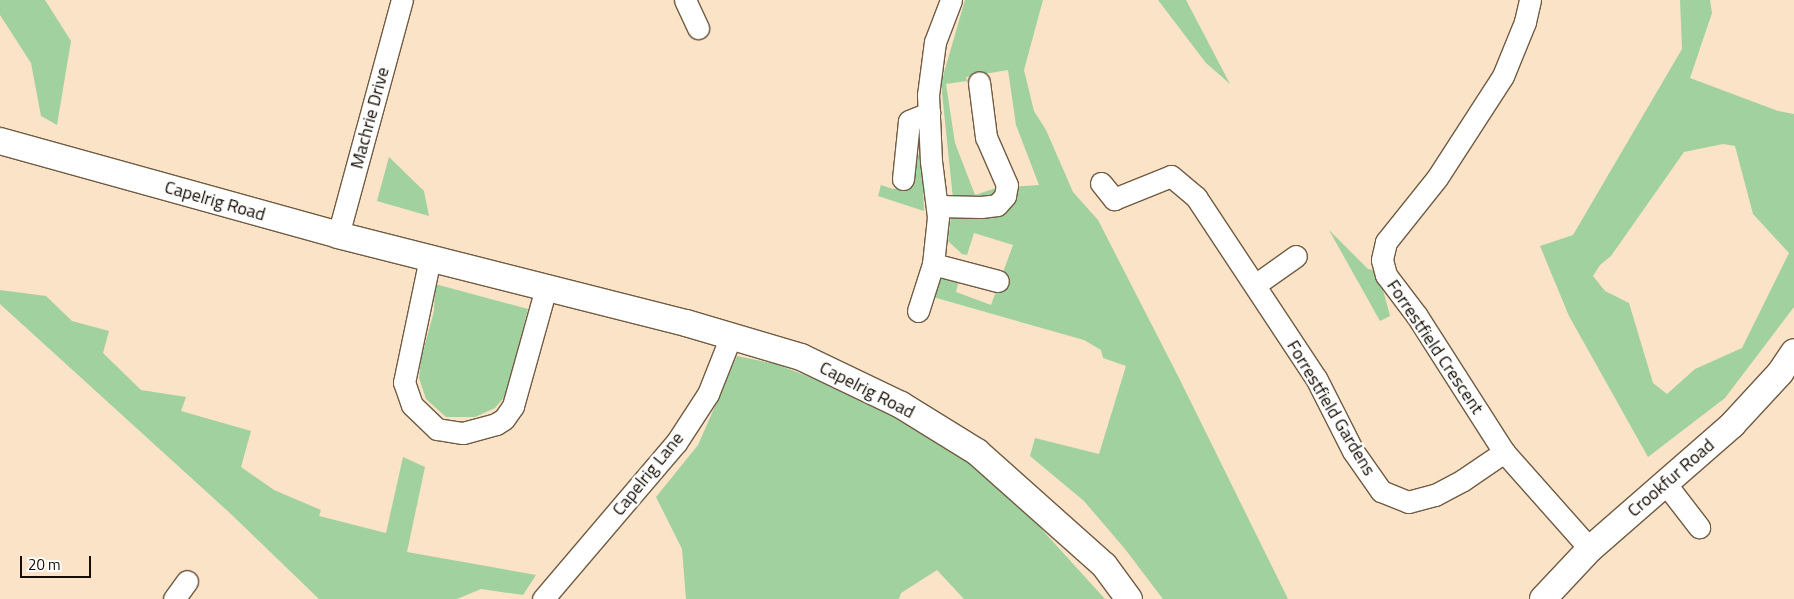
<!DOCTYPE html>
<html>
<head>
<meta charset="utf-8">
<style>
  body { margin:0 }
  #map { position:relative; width:1794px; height:599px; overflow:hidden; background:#fae3c6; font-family:"Titillium Web",sans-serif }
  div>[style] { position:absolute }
  .green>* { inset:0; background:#a0d19e }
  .roads { filter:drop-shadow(1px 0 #705c44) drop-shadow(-1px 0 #705c44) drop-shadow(0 1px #705c44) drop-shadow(0 -1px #705c44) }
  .minor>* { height:21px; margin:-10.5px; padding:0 10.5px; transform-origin:10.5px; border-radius:10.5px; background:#fff }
  .tertiary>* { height:26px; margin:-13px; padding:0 13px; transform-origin:13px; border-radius:13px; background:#fff }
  span { translate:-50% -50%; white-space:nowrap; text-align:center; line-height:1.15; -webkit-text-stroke:4.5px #fff; paint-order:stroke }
  .street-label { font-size:18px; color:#150d04 }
  .scale { position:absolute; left:20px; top:556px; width:71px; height:22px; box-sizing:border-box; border:2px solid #150d04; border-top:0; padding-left:6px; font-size:15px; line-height:18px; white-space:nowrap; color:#150d04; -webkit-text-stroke:4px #fff; paint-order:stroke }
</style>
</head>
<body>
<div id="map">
  <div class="green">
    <i style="clip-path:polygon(0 0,45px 0,71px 41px,57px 125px,41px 116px,31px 63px,0 15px)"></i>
    <i style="clip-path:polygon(evenodd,965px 0,1043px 0,1024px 70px,1034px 111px,1046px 130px,1073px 192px,1098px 220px,1179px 378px,1288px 599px,1163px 599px,1125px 549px,1084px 501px,1030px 456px,1035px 438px,1099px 454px,1126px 366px,1103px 358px,1101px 350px,1084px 340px,933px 297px,938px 281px,951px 273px,960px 276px,956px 292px,991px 305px,1013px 245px,974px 233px,967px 255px,962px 254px,948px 241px,953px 199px,941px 83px,965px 0,1008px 70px,1016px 125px,1039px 185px,996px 188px,975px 195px,955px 143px,946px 84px,967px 81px,966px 77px,1008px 70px)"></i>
    <i style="clip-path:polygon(1158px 0,1186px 0,1230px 84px,1206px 63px)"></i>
    <i style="clip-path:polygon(evenodd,1680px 0,1710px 0,1712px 13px,1690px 78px,1778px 111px,1794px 114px,1794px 307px,1725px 398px,1648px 457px,1569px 316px,1540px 246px,1573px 235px,1682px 49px,1680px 0,1723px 144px,1735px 146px,1753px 214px,1789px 253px,1742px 348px,1695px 369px,1667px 394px,1653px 383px,1629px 303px,1605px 291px,1593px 276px,1600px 265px,1611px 256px,1684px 152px,1723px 144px)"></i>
    <i style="clip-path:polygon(915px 153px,922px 157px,924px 211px,878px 196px,881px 185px,893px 189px,913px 186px)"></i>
    <i style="clip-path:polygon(389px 157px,424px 191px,429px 216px,377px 201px)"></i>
    <i style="clip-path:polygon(1329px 230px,1368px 269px,1378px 271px,1390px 316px,1380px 321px)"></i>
    <i style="clip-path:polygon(435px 284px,528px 309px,506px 395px,495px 408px,475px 417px,446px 417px,426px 399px,419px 378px,421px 359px,434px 311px)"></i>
    <i style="clip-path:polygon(0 290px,46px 296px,72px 321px,109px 331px,103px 353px,141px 390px,186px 397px,181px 411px,251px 431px,241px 467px,274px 490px,321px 510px,319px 516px,386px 533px,403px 457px,425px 467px,407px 552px,536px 575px,523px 595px,481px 589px,457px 599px,319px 599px,232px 515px,0 304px)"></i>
    <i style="clip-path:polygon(737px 356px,776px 364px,866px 399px,950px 445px,1026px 512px,1105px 599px,964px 599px,937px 570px,901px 593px,899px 599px,686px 599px,682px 549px,656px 497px,698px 445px)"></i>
  </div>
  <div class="roads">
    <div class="minor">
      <i style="left:685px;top:0;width:31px;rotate:65deg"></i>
      <i style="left:1530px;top:0;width:23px;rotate:103deg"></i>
      <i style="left:1525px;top:22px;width:58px;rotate:112.2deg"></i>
      <i style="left:1503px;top:76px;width:121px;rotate:122.9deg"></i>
      <i style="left:1437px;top:178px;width:82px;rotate:128.6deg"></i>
      <i style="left:1386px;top:242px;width:18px;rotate:103deg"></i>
      <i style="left:1382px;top:260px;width:16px;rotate:75deg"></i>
      <i style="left:1386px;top:275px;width:51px;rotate:52.9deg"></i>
      <i style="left:1417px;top:316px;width:161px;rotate:57.4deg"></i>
      <i style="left:1504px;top:452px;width:130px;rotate:48.4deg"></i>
      <i style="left:903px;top:179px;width:58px;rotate:-84.1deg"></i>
      <i style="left:909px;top:121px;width:22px;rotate:-22deg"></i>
      <i style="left:1101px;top:183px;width:21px;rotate:51deg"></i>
      <i style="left:1114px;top:199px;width:61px;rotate:-22deg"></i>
      <i style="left:1171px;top:176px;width:33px;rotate:40deg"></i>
      <i style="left:1196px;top:197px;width:217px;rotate:56.5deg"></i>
      <i style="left:1316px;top:378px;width:82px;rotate:63.1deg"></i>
      <i style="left:1353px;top:451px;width:49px;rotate:55deg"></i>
      <i style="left:1381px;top:491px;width:29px;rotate:22deg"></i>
      <i style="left:1408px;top:502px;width:28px;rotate:-15deg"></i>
      <i style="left:1435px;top:495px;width:32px;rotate:-28deg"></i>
      <i style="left:1463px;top:480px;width:50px;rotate:-34.3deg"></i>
      <i style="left:938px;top:206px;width:43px;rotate:1.3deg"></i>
      <i style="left:981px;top:207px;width:16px;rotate:-7deg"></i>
      <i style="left:997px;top:205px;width:12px;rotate:-48deg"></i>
      <i style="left:1005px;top:196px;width:11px;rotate:-80deg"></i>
      <i style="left:1007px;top:185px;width:52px;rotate:-113.6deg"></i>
      <i style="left:986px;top:137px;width:55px;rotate:-97.3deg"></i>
      <i style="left:338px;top:235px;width:244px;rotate:-74.8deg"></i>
      <i style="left:430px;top:258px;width:127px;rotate:101.8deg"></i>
      <i style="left:404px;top:382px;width:24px;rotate:71deg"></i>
      <i style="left:412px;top:405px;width:35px;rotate:44deg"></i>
      <i style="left:437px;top:429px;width:26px;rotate:9deg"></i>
      <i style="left:463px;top:433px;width:34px;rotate:-15deg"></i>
      <i style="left:496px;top:424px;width:9px;rotate:-32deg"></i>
      <i style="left:504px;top:419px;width:16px;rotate:-55deg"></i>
      <i style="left:513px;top:406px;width:123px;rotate:-74.4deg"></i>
      <i style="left:933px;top:264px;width:67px;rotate:14.7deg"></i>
      <i style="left:1255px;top:285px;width:50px;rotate:-35.3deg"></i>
      <i style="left:918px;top:311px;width:49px;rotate:-72.3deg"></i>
      <i style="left:933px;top:264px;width:47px;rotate:-83.9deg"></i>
      <i style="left:938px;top:217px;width:56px;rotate:-97.1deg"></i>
      <i style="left:931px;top:161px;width:66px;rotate:-92.6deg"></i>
      <i style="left:928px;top:95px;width:53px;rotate:-82.5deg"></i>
      <i style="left:935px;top:42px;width:45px;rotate:-69.1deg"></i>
      <i style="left:1665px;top:483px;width:56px;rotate:52.3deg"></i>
      <i style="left:174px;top:599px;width:22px;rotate:-54deg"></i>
      <i style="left:543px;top:599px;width:205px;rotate:-49.6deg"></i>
      <i style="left:676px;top:443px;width:59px;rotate:-56.9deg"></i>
      <i style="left:708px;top:394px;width:62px;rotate:-68.4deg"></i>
    </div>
    <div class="tertiary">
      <i style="left:0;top:141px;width:351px;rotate:15.5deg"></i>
      <i style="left:338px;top:235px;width:359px;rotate:14.2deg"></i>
      <i style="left:686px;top:323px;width:120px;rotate:16.5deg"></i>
      <i style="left:801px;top:357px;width:111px;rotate:25.6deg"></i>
      <i style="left:901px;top:405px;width:89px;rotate:31.7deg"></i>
      <i style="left:977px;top:452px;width:170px;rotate:41.7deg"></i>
      <i style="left:1104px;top:565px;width:42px;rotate:53.7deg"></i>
      <i style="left:1543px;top:599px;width:69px;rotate:-46.8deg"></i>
      <i style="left:1590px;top:549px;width:189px;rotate:-41.1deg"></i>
      <i style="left:1732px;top:425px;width:71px;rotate:-47.3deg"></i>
      <i style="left:1780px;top:373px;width:25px;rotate:-56deg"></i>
    </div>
  </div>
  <div class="street-label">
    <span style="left:370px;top:118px;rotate:-75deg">Machrie Drive</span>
    <span style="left:215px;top:201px;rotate:16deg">Capelrig Road</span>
    <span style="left:1435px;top:347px;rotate:56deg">Forrestfield Crescent</span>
    <span style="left:867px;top:390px;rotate:27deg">Capelrig Road</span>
    <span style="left:1331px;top:408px;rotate:59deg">Forrestfield Gardens</span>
    <span style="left:648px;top:474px;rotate:-51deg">Capelrig Lane</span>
    <span style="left:1671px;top:478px;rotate:-41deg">Crookfur Road</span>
  </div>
  <div class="scale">20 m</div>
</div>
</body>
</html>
